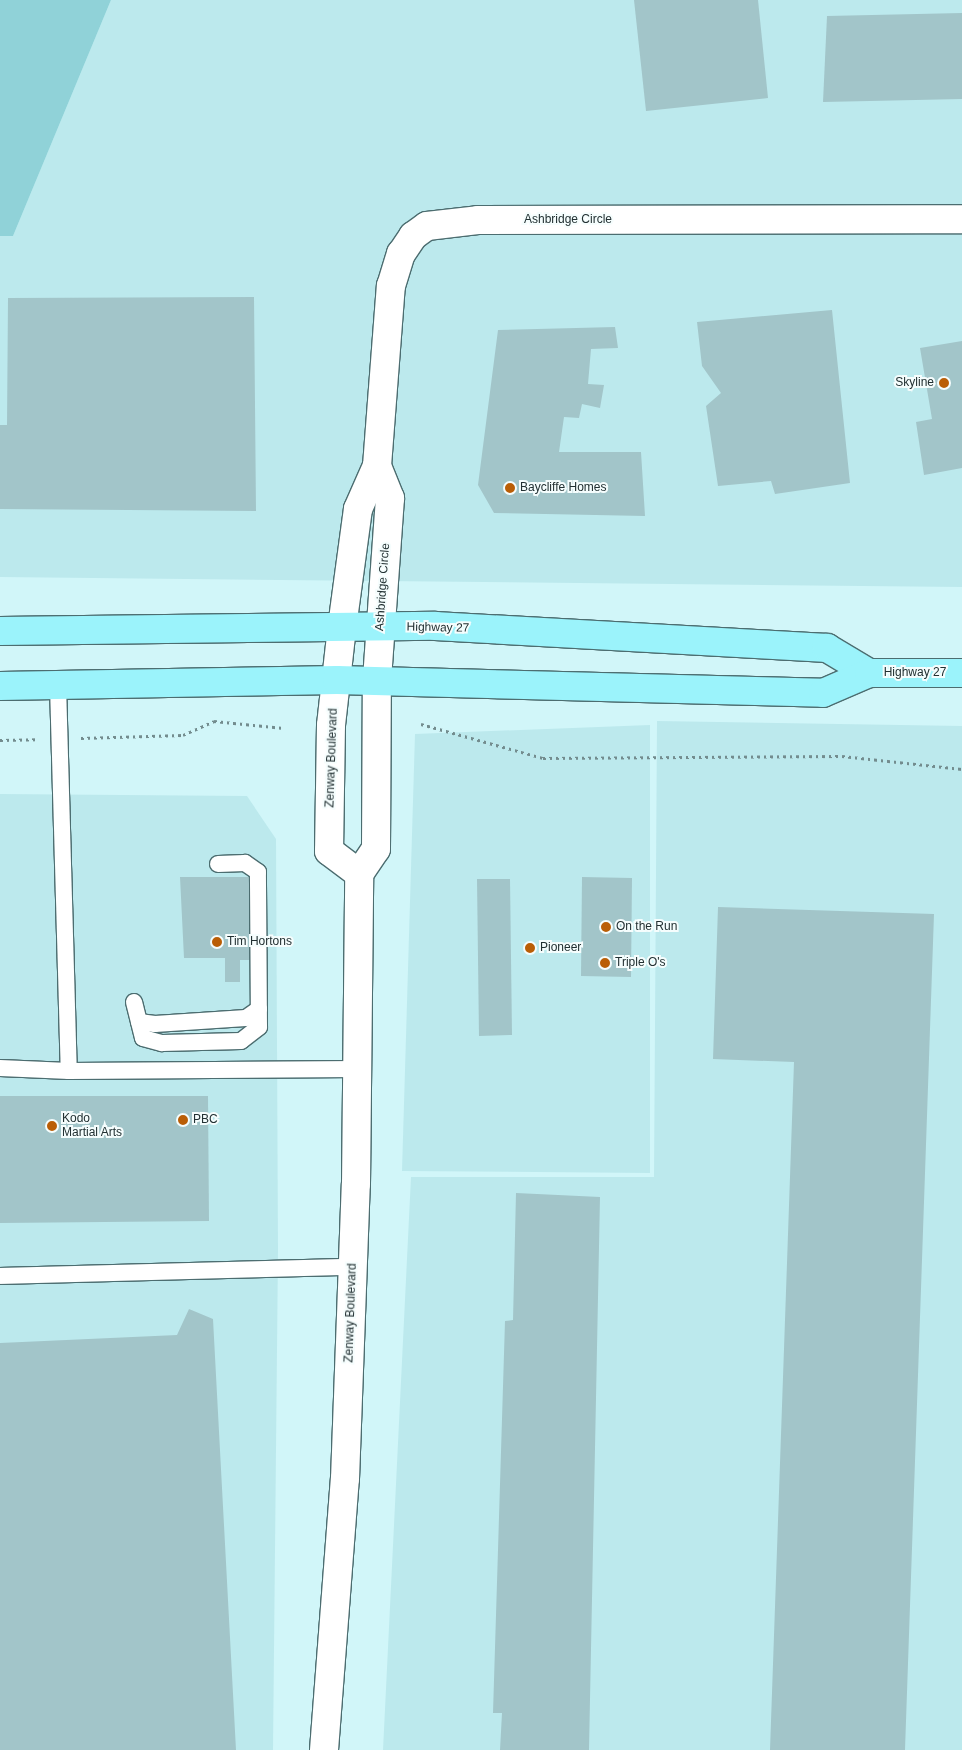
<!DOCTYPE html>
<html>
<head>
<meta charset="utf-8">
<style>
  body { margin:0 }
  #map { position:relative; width:962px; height:1750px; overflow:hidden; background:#d1f6f9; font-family:Helvetica,sans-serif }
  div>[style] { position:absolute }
  .built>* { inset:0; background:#bce9ed }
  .green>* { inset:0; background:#90d2d8 }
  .building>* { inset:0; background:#a2c5c9 }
  .path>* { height:3px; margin-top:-1.5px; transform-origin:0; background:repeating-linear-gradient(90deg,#738c8e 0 2.5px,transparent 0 6.5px) }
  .roads { filter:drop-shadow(1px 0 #4c6d70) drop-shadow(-1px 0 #4c6d70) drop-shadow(0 1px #4c6d70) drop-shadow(0 -1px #4c6d70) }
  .service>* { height:16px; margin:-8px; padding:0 8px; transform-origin:8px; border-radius:8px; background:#fff }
  .minor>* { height:28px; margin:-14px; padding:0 14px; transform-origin:14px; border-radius:14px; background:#fff }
  .tertiary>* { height:28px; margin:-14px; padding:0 14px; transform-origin:14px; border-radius:14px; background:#fff }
  .primary>* { height:28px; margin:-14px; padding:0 14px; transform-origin:14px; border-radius:14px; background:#9bf3fb }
  .dots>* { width:14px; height:14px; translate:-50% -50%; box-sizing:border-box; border:2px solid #f5fdfd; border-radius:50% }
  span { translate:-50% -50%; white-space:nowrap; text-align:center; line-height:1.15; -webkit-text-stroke:4px #f5fdfd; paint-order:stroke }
  .street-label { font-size:12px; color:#223032 }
  .poi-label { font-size:12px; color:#223032 }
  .right { translate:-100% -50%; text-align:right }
  .left { translate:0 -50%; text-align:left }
</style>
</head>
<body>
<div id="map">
  <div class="built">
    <i style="clip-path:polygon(111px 0,962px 0,962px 587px,0 577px,0 236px,13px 236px)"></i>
    <i style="clip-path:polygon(657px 721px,962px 726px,962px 1750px,383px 1750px,411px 1177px,654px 1177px)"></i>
    <i style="clip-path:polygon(650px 725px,650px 1173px,402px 1171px,415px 734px)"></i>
    <i style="clip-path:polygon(0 794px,247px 796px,276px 839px,278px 1250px,273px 1750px,0 1750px)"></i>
  </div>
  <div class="green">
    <i style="clip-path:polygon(0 0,111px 0,13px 236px,0 236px)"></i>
  </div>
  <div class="building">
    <i style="clip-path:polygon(634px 0,758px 0,768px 98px,646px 111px)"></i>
    <i style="clip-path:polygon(962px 13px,962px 99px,823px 102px,827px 16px)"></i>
    <i style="clip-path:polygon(254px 297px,256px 511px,0 509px,0 425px,7px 425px,8px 298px)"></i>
    <i style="clip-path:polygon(832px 310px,850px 483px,775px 494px,771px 481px,718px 486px,706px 406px,721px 393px,702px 366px,697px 322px)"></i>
    <i style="clip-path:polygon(615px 327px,618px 348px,591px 349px,588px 384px,604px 385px,600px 408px,582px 404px,579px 418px,564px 417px,559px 452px,641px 452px,645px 516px,494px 513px,478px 485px,498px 330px)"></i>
    <i style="clip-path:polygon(962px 341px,962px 468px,924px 475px,916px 422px,932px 419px,920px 348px)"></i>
    <i style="clip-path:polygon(180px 877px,250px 877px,250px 960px,240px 960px,240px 982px,225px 982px,225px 958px,184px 958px)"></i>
    <i style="clip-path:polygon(582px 877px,632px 878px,631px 977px,581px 976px)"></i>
    <i style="clip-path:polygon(477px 879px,510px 879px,512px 1035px,479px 1036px)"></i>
    <i style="clip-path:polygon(718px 907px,934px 914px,905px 1750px,770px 1750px,794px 1062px,713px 1059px)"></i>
    <i style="clip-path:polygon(0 1096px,208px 1096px,209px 1221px,0 1223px)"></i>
    <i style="clip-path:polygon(516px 1193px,600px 1197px,589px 1750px,500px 1750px,502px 1713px,493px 1713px,505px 1321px,513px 1320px)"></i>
    <i style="clip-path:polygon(189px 1309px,213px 1319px,236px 1750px,0 1750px,0 1343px,177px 1335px)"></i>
  </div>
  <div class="path">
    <i style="left:421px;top:724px;width:127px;rotate:15.6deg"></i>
    <i style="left:543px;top:758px;width:299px;rotate:-0.4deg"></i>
    <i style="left:842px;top:756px;width:121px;rotate:6.2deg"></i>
    <i style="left:81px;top:738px;width:102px;rotate:-1.7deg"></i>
    <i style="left:183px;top:735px;width:34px;rotate:-24deg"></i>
    <i style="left:214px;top:721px;width:70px;rotate:5.7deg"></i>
    <i style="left:0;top:740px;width:39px;rotate:-1deg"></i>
  </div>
  <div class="roads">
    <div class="service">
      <i style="left:58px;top:685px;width:386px;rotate:88.4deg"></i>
      <i style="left:134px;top:1002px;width:37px;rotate:76deg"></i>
      <i style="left:143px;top:1038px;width:20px;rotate:15deg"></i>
      <i style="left:162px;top:1043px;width:79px;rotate:-1.5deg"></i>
      <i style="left:241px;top:1041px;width:23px;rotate:-38deg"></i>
      <i style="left:259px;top:1027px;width:155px;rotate:-90.4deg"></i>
      <i style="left:258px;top:872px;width:16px;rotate:-145deg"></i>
      <i style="left:245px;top:863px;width:27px;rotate:178deg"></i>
      <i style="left:139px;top:1022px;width:16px;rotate:7deg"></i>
      <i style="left:155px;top:1024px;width:91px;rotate:-3.8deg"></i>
      <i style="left:246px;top:1018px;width:16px;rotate:-35deg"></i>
      <i style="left:0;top:1068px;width:69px;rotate:2.5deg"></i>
      <i style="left:69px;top:1071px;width:289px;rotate:-0.4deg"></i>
      <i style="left:0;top:1276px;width:353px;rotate:-1.5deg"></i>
    </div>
    <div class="minor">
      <i style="left:377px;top:466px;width:35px;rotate:68deg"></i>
      <i style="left:390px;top:498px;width:183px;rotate:94.1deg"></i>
      <i style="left:342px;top:627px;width:119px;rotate:-82.3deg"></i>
      <i style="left:358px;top:509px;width:47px;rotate:-66.2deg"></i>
      <i style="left:377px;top:466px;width:181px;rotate:-85.6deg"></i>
      <i style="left:391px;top:286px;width:34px;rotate:-73deg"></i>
      <i style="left:401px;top:254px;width:22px;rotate:-56deg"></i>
      <i style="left:413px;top:236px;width:17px;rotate:-36deg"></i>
      <i style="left:427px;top:226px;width:51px;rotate:-6.7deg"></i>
      <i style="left:478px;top:220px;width:484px;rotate:-0.1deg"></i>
    </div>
    <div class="tertiary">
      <i style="left:342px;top:627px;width:99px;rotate:96.4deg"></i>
      <i style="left:331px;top:725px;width:126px;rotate:90.9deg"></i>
      <i style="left:329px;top:851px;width:38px;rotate:37deg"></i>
      <i style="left:324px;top:1750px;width:272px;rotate:-85.6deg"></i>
      <i style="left:345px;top:1479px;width:295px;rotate:-87.9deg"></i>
      <i style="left:356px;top:1184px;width:310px;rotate:-89.4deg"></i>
      <i style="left:359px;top:874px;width:30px;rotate:-56deg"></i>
      <i style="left:376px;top:849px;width:168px;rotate:-89.7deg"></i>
    </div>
    <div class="primary">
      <i style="left:0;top:631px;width:435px;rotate:-0.7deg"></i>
      <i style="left:435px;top:626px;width:393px;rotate:3.2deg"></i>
      <i style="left:827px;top:648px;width:49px;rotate:30.8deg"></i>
      <i style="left:0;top:686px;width:337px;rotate:-1deg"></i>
      <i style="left:337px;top:680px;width:486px;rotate:1.5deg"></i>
      <i style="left:823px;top:693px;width:50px;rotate:-23.5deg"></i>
      <i style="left:869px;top:673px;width:93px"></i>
    </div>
  </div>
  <div class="dots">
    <i style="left:944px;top:383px;background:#ba5e06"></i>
    <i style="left:510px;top:488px;background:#ba5e06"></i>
    <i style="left:606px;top:927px;background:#ba5e06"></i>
    <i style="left:217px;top:942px;background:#ba5e06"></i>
    <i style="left:530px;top:948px;background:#ba5e06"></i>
    <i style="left:605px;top:963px;background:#ba5e06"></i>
    <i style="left:183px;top:1120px;background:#ba5e06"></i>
    <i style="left:52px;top:1126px;background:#ba5e06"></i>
  </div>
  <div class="street-label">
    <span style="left:568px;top:220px">Ashbridge Circle</span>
    <span style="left:383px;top:587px;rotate:-86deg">Ashbridge Circle</span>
    <span style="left:438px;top:628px;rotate:1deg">Highway 27</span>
    <span style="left:915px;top:673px">Highway 27</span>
    <span style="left:332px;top:758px;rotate:-88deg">Zenway Boulevard</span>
    <span style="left:351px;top:1313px;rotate:-88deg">Zenway Boulevard</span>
  </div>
  <div class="poi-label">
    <span class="right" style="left:934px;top:383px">Skyline</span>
    <span class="left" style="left:520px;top:488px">Baycliffe Homes</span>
    <span class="left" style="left:616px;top:927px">On the Run</span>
    <span class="left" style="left:227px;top:942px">Tim Hortons</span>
    <span class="left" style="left:540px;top:948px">Pioneer</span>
    <span class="left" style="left:615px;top:963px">Triple O's</span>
    <span class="left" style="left:62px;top:1126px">Kodo<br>Martial Arts</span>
    <span class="left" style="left:193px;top:1120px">PBC</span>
  </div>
</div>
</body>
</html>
